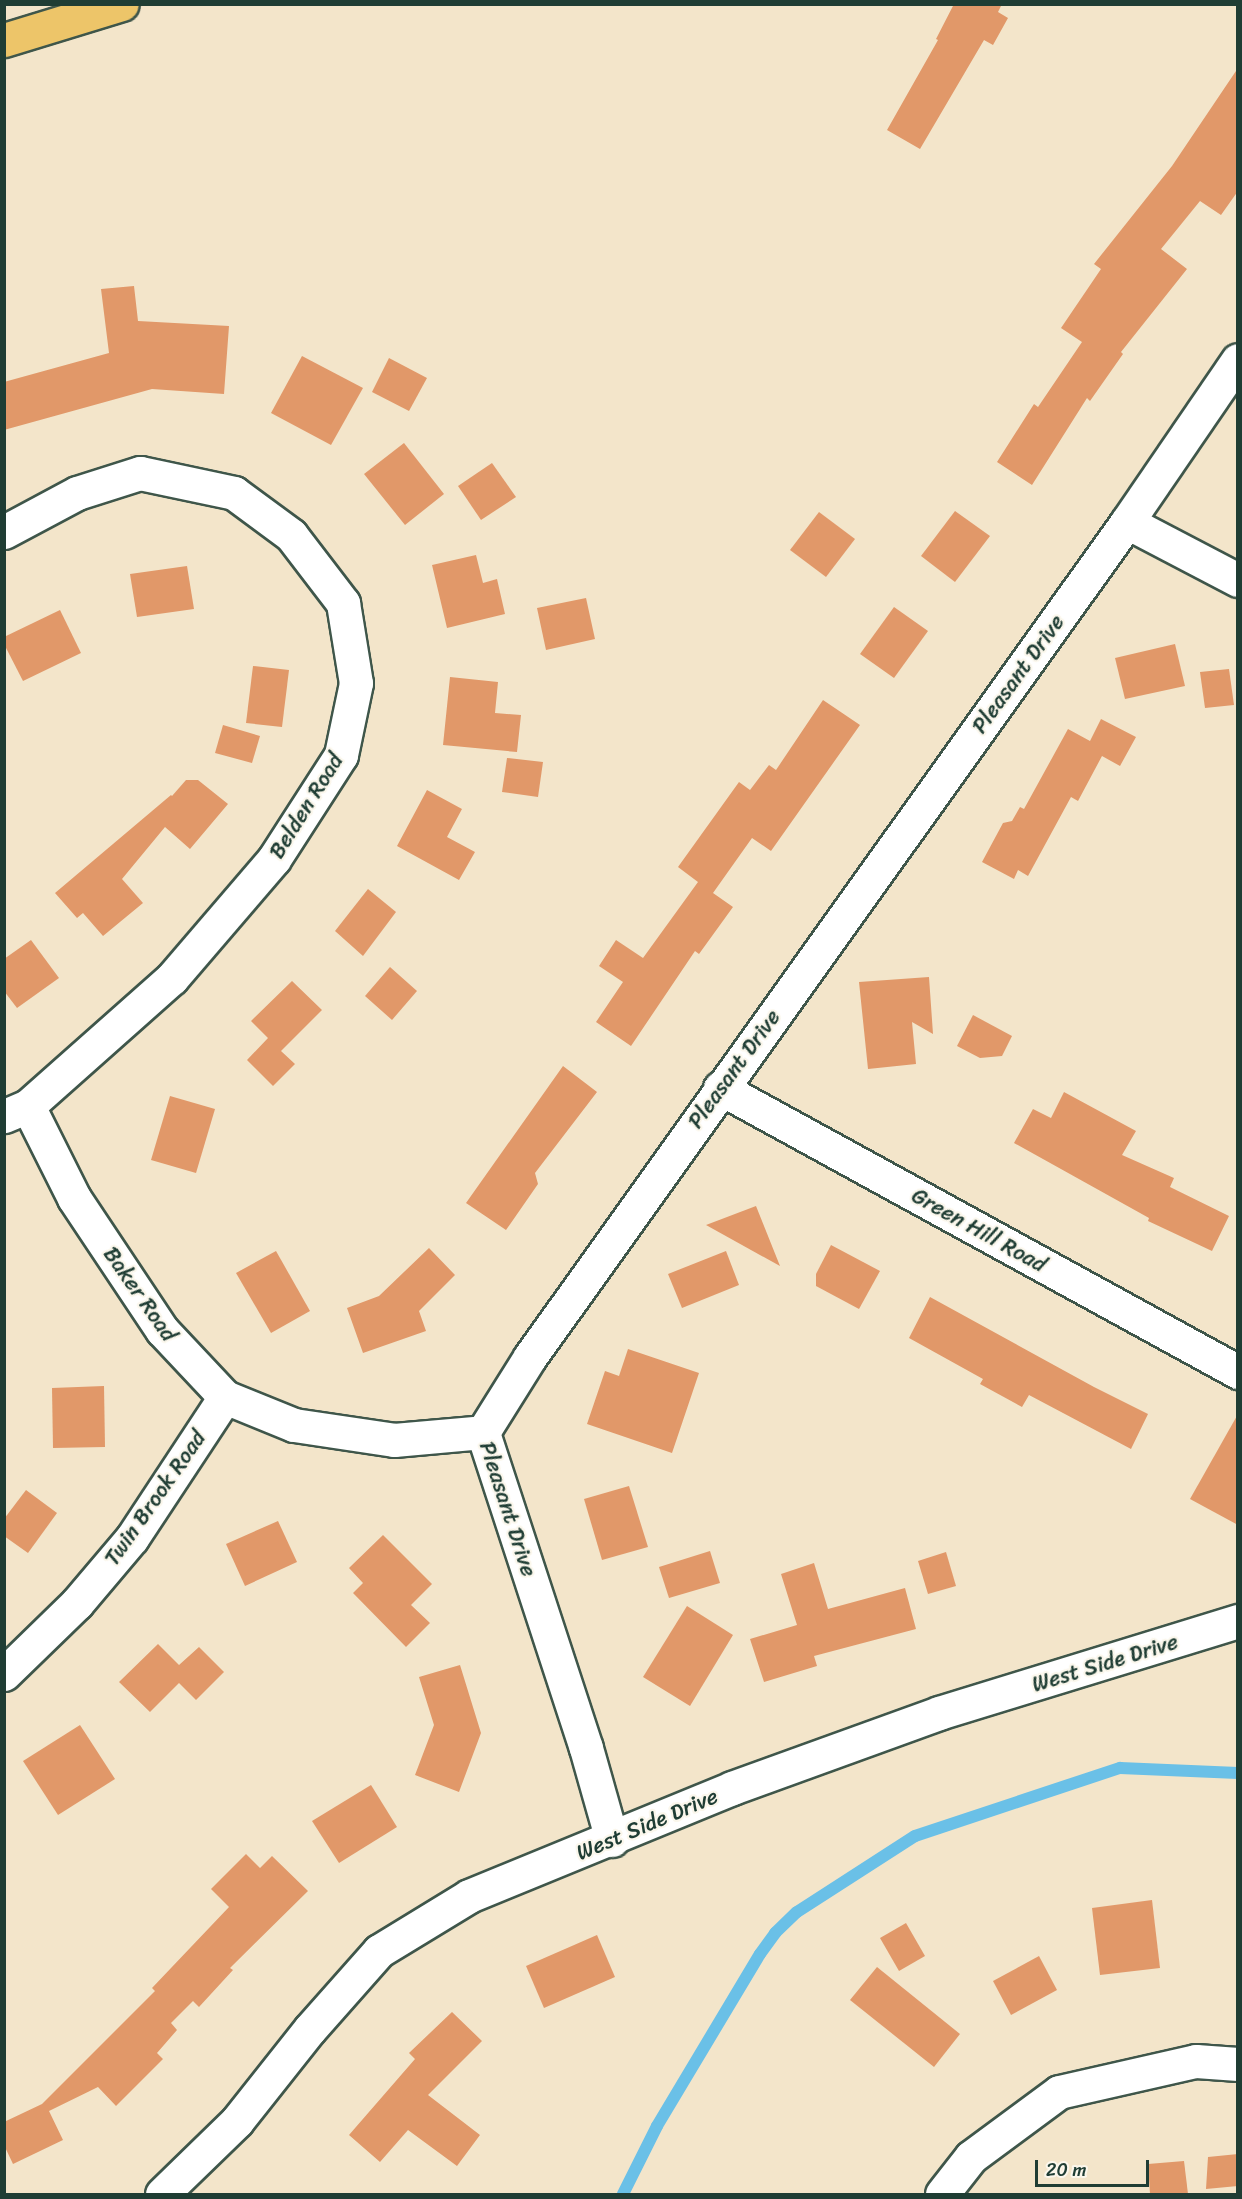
<!DOCTYPE html>
<html>
<head>
<meta charset="utf-8">
<style>
  body { margin:0 }
  #map { position:relative; width:1242px; height:2199px; overflow:hidden; background:#f3e5ca; font-family:Sriracha,sans-serif }
  div>[style] { position:absolute }
  .stream>* { height:12px; margin:-6px; padding:0 6px; transform-origin:6px; border-radius:6px; background:#6ac0e7 }
  .building>* { inset:0; background:#e19869 }
  .roads { filter:drop-shadow(2px 0 #3f564a) drop-shadow(-2px 0 #3f564a) drop-shadow(0 2px #3f564a) drop-shadow(0 -2px #3f564a) }
  .minor>* { height:33px; margin:-16.5px; padding:0 16.5px; transform-origin:16.5px; border-radius:16.5px; background:#fff }
  .highway>* { height:33px; margin:-16.5px; padding:0 16.5px; transform-origin:16.5px; border-radius:16.5px; background:#edc569 }
  span { translate:-50% -50%; white-space:nowrap; text-align:center; line-height:1.15; -webkit-text-stroke:4.5px #fbf7ec; paint-order:stroke }
  .street-label { font-size:22px; color:#1f3d34 }
  .frame { position:absolute; inset:0; border:6px solid #1f3d34; pointer-events:none }
  .scale { position:absolute; left:1035px; top:2160px; width:114px; height:27px; box-sizing:border-box; border:3px solid #1f3d34; border-top:0; padding-left:8px; font-size:18px; line-height:21px; white-space:nowrap; color:#1f3d34; -webkit-text-stroke:4px #fbf7ec; paint-order:stroke }
</style>
</head>
<body>
<div id="map">
  <div class="stream">
    <i style="left:623px;top:2194px;width:76px;rotate:-63.4deg"></i>
    <i style="left:657px;top:2126px;width:200px;rotate:-59.1deg"></i>
    <i style="left:760px;top:1954px;width:26px;rotate:-54deg"></i>
    <i style="left:775px;top:1933px;width:30px;rotate:-44deg"></i>
    <i style="left:797px;top:1912px;width:140px;rotate:-32.8deg"></i>
    <i style="left:915px;top:1836px;width:216px;rotate:-18.4deg"></i>
    <i style="left:1120px;top:1768px;width:118px;rotate:2.4deg"></i>
  </div>
  <div class="building">
    <i style="clip-path:polygon(954px 4px,1002px 4px,998px 12px,1008px 18px,993px 45px,984px 40px,920px 149px,887px 130px,938px 40px,936px 39px)"></i>
    <i style="clip-path:polygon(1238px 68px,1238px 191px,1221px 215px,1200px 201px,1161px 249px,1187px 269px,1121px 352px,1123px 354px,1090px 401px,1087px 398px,1032px 485px,997px 462px,1034px 404px,1038px 407px,1082px 342px,1061px 328px,1101px 269px,1094px 264px,1172px 166px)"></i>
    <i style="clip-path:polygon(134px 286px,138px 321px,229px 326px,224px 394px,152px 389px,4px 430px,4px 382px,109px 353px,101px 289px)"></i>
    <i style="clip-path:polygon(302px 356px,363px 388px,331px 445px,271px 413px)"></i>
    <i style="clip-path:polygon(389px 358px,427px 378px,409px 411px,372px 392px)"></i>
    <i style="clip-path:polygon(404px 443px,444px 494px,405px 525px,364px 474px)"></i>
    <i style="clip-path:polygon(492px 463px,516px 497px,481px 520px,458px 486px)"></i>
    <i style="clip-path:polygon(955px 511px,990px 536px,955px 582px,921px 556px)"></i>
    <i style="clip-path:polygon(819px 512px,855px 539px,826px 577px,790px 550px)"></i>
    <i style="clip-path:polygon(476px 555px,483px 583px,497px 579px,505px 614px,447px 628px,432px 565px)"></i>
    <i style="clip-path:polygon(187px 566px,194px 609px,137px 617px,130px 574px)"></i>
    <i style="clip-path:polygon(586px 598px,595px 639px,546px 650px,537px 608px)"></i>
    <i style="clip-path:polygon(894px 607px,928px 631px,894px 678px,860px 654px)"></i>
    <i style="clip-path:polygon(60px 610px,81px 653px,23px 681px,4px 644px,4px 637px)"></i>
    <i style="clip-path:polygon(1175px 644px,1185px 686px,1125px 699px,1115px 658px)"></i>
    <i style="clip-path:polygon(253px 666px,289px 670px,282px 727px,246px 723px)"></i>
    <i style="clip-path:polygon(1229px 669px,1234px 705px,1205px 708px,1200px 672px)"></i>
    <i style="clip-path:polygon(450px 677px,498px 682px,495px 713px,521px 715px,517px 752px,443px 745px)"></i>
    <i style="clip-path:polygon(823px 700px,860px 725px,771px 851px,752px 838px,713px 893px,733px 907px,699px 954px,695px 951px,631px 1046px,596px 1022px,623px 982px,599px 966px,616px 940px,643px 958px,698px 882px,678px 867px,739px 782px,750px 790px,769px 765px,776px 770px)"></i>
    <i style="clip-path:polygon(1101px 719px,1136px 737px,1120px 766px,1102px 756px,1078px 801px,1071px 797px,1028px 876px,1018px 870px,1014px 879px,982px 862px,1003px 823px,1012px 821px,1020px 807px,1024px 809px,1068px 729px,1090px 741px)"></i>
    <i style="clip-path:polygon(223px 725px,260px 736px,252px 763px,215px 753px)"></i>
    <i style="clip-path:polygon(507px 758px,543px 762px,538px 797px,502px 792px)"></i>
    <i style="clip-path:polygon(186px 780px,198px 780px,228px 804px,190px 849px,165px 827px,122px 879px,143px 903px,103px 936px,83px 913px,77px 918px,55px 893px,171px 795px,172px 796px)"></i>
    <i style="clip-path:polygon(427px 790px,462px 809px,447px 837px,475px 852px,459px 880px,397px 846px)"></i>
    <i style="clip-path:polygon(368px 889px,396px 912px,363px 956px,335px 931px)"></i>
    <i style="clip-path:polygon(31px 940px,59px 978px,17px 1008px,4px 991px,4px 959px)"></i>
    <i style="clip-path:polygon(390px 967px,417px 991px,392px 1020px,365px 996px)"></i>
    <i style="clip-path:polygon(929px 977px,933px 1034px,912px 1022px,916px 1064px,868px 1069px,859px 982px)"></i>
    <i style="clip-path:polygon(292px 981px,322px 1010px,281px 1051px,295px 1064px,273px 1086px,247px 1060px,268px 1038px,251px 1021px)"></i>
    <i style="clip-path:polygon(973px 1015px,1012px 1036px,1002px 1056px,980px 1058px,957px 1046px)"></i>
    <i style="clip-path:polygon(563px 1066px,597px 1092px,535px 1173px,538px 1184px,506px 1230px,466px 1203px)"></i>
    <i style="clip-path:polygon(1064px 1092px,1136px 1131px,1122px 1155px,1174px 1178px,1170px 1187px,1229px 1216px,1212px 1251px,1148px 1221px,1149px 1218px,1014px 1143px,1033px 1109px,1051px 1118px)"></i>
    <i style="clip-path:polygon(170px 1096px,215px 1109px,196px 1173px,151px 1160px)"></i>
    <i style="clip-path:polygon(756px 1206px,780px 1266px,706px 1225px)"></i>
    <i style="clip-path:polygon(831px 1245px,880px 1271px,859px 1309px,816px 1286px,816px 1274px)"></i>
    <i style="clip-path:polygon(429px 1248px,455px 1275px,419px 1311px,426px 1331px,363px 1353px,347px 1308px,379px 1296px)"></i>
    <i style="clip-path:polygon(276px 1251px,310px 1311px,271px 1333px,236px 1273px)"></i>
    <i style="clip-path:polygon(726px 1251px,739px 1285px,682px 1308px,668px 1274px)"></i>
    <i style="clip-path:polygon(930px 1297px,1094px 1387px,1148px 1414px,1131px 1449px,1029px 1395px,1022px 1407px,980px 1384px,983px 1379px,909px 1338px)"></i>
    <i style="clip-path:polygon(628px 1349px,699px 1373px,672px 1453px,587px 1424px,605px 1371px,619px 1376px)"></i>
    <i style="clip-path:polygon(104px 1386px,105px 1447px,53px 1448px,52px 1388px)"></i>
    <i style="clip-path:polygon(1238px 1414px,1238px 1525px,1190px 1499px)"></i>
    <i style="clip-path:polygon(629px 1486px,648px 1547px,602px 1560px,584px 1499px)"></i>
    <i style="clip-path:polygon(26px 1490px,57px 1513px,28px 1553px,4px 1536px,4px 1519px)"></i>
    <i style="clip-path:polygon(278px 1521px,297px 1562px,245px 1586px,226px 1544px)"></i>
    <i style="clip-path:polygon(383px 1535px,432px 1584px,411px 1605px,430px 1623px,406px 1647px,353px 1593px,363px 1583px,349px 1568px)"></i>
    <i style="clip-path:polygon(710px 1551px,720px 1583px,669px 1598px,659px 1567px)"></i>
    <i style="clip-path:polygon(946px 1552px,956px 1586px,928px 1594px,918px 1561px)"></i>
    <i style="clip-path:polygon(814px 1563px,828px 1609px,905px 1588px,916px 1629px,814px 1656px,817px 1666px,764px 1682px,750px 1639px,797px 1625px,781px 1574px)"></i>
    <i style="clip-path:polygon(687px 1606px,733px 1635px,690px 1706px,643px 1677px)"></i>
    <i style="clip-path:polygon(158px 1644px,179px 1665px,199px 1647px,224px 1672px,196px 1700px,179px 1683px,150px 1712px,119px 1682px)"></i>
    <i style="clip-path:polygon(460px 1665px,481px 1733px,459px 1792px,415px 1775px,434px 1725px,419px 1677px)"></i>
    <i style="clip-path:polygon(80px 1725px,115px 1779px,58px 1815px,23px 1761px)"></i>
    <i style="clip-path:polygon(371px 1785px,397px 1827px,339px 1863px,312px 1821px)"></i>
    <i style="clip-path:polygon(246px 1854px,260px 1868px,272px 1856px,308px 1891px,230px 1968px,233px 1970px,199px 2007px,193px 2001px,171px 2023px,177px 2030px,157px 2053px,163px 2059px,116px 2106px,98px 2087px,49px 2111px,63px 2140px,13px 2164px,4px 2145px,4px 2122px,42px 2104px,155px 1991px,152px 1988px,229px 1907px,211px 1889px)"></i>
    <i style="clip-path:polygon(1152px 1900px,1160px 1968px,1100px 1975px,1092px 1908px)"></i>
    <i style="clip-path:polygon(906px 1923px,925px 1956px,899px 1971px,880px 1938px)"></i>
    <i style="clip-path:polygon(597px 1935px,615px 1977px,544px 2008px,526px 1966px)"></i>
    <i style="clip-path:polygon(1039px 1956px,1057px 1990px,1011px 2015px,993px 1981px)"></i>
    <i style="clip-path:polygon(877px 1967px,960px 2034px,934px 2067px,850px 2000px)"></i>
    <i style="clip-path:polygon(452px 2012px,482px 2041px,428px 2095px,480px 2135px,457px 2166px,408px 2130px,380px 2162px,349px 2135px,415px 2059px,409px 2053px)"></i>
    <i style="clip-path:polygon(1238px 2154px,1238px 2186px,1206px 2189px,1208px 2157px)"></i>
    <i style="clip-path:polygon(1184px 2161px,1188px 2194px,1150px 2194px,1148px 2164px)"></i>
  </div>
  <div class="roads">
    <div class="minor">
      <i style="left:1127px;top:522px;width:125px;rotate:27.6deg"></i>
      <i style="left:4px;top:532px;width:83px;rotate:-28.1deg"></i>
      <i style="left:77px;top:493px;width:66px;rotate:-17.6deg"></i>
      <i style="left:140px;top:473px;width:96px;rotate:12deg"></i>
      <i style="left:234px;top:493px;width:71px;rotate:36.4deg"></i>
      <i style="left:291px;top:535px;width:86px;rotate:52.6deg"></i>
      <i style="left:343px;top:603px;width:81px;rotate:80.8deg"></i>
      <i style="left:356px;top:683px;width:74px;rotate:101.8deg"></i>
      <i style="left:341px;top:755px;width:124px;rotate:122.8deg"></i>
      <i style="left:274px;top:859px;width:157px;rotate:130.6deg"></i>
      <i style="left:172px;top:978px;width:193px;rotate:138.4deg"></i>
      <i style="left:28px;top:1106px;width:26px;rotate:157deg"></i>
      <i style="left:720px;top:1088px;width:591px;rotate:28.73deg"></i>
      <i style="left:28px;top:1106px;width:103px;rotate:63.4deg"></i>
      <i style="left:74px;top:1198px;width:159px;rotate:56.3deg"></i>
      <i style="left:162px;top:1330px;width:92px;rotate:46.8deg"></i>
      <i style="left:225px;top:1397px;width:74px;rotate:22.1deg"></i>
      <i style="left:294px;top:1425px;width:101px;rotate:8.5deg"></i>
      <i style="left:394px;top:1440px;width:89px;rotate:-5.1deg"></i>
      <i style="left:4px;top:1674px;width:102px;rotate:-44.2deg"></i>
      <i style="left:77px;top:1603px;width:85px;rotate:-49.8deg"></i>
      <i style="left:132px;top:1538px;width:169px;rotate:-56.6deg"></i>
      <i style="left:612px;top:1840px;width:96px;rotate:-105.8deg"></i>
      <i style="left:586px;top:1748px;width:332px;rotate:-108.1deg"></i>
      <i style="left:483px;top:1432px;width:89px;rotate:-57.9deg"></i>
      <i style="left:530px;top:1357px;width:1026px;rotate:-54.44deg"></i>
      <i style="left:1127px;top:522px;width:196px;rotate:-55.6deg"></i>
      <i style="left:162px;top:2194px;width:105px;rotate:-44.2deg"></i>
      <i style="left:237px;top:2121px;width:117px;rotate:-51.6deg"></i>
      <i style="left:310px;top:2029px;width:104px;rotate:-48.5deg"></i>
      <i style="left:379px;top:1951px;width:105px;rotate:-31.4deg"></i>
      <i style="left:469px;top:1896px;width:284px;rotate:-22.3deg"></i>
      <i style="left:732px;top:1788px;width:220px;rotate:-19.9deg"></i>
      <i style="left:939px;top:1713px;width:313px;rotate:-17.1deg"></i>
      <i style="left:942px;top:2194px;width:47px;rotate:-51.9deg"></i>
      <i style="left:971px;top:2157px;width:109px;rotate:-36.5deg"></i>
      <i style="left:1059px;top:2092px;width:140px;rotate:-12.8deg"></i>
      <i style="left:1196px;top:2061px;width:42px;rotate:4.1deg"></i>
    </div>
    <div class="highway">
      <i style="left:4px;top:40px;width:123px;rotate:-17deg"></i>
    </div>
  </div>
  <div class="street-label">
    <span style="left:1018px;top:674px;rotate:-54deg">Pleasant Drive</span>
    <span style="left:306px;top:806px;rotate:-58deg">Belden Road</span>
    <span style="left:734px;top:1069px;rotate:-54deg">Pleasant Drive</span>
    <span style="left:979px;top:1230px;rotate:29deg">Green Hill Road</span>
    <span style="left:140px;top:1294px;rotate:55deg">Baker Road</span>
    <span style="left:155px;top:1498px;rotate:-55deg">Twin Brook Road</span>
    <span style="left:508px;top:1509px;rotate:72deg">Pleasant Drive</span>
    <span style="left:1105px;top:1663px;rotate:-17deg">West Side Drive</span>
    <span style="left:647px;top:1824px;rotate:-23deg">West Side Drive</span>
  </div>
  <div class="frame"></div>
  <div class="scale">20 m</div>
</div>
</body>
</html>
